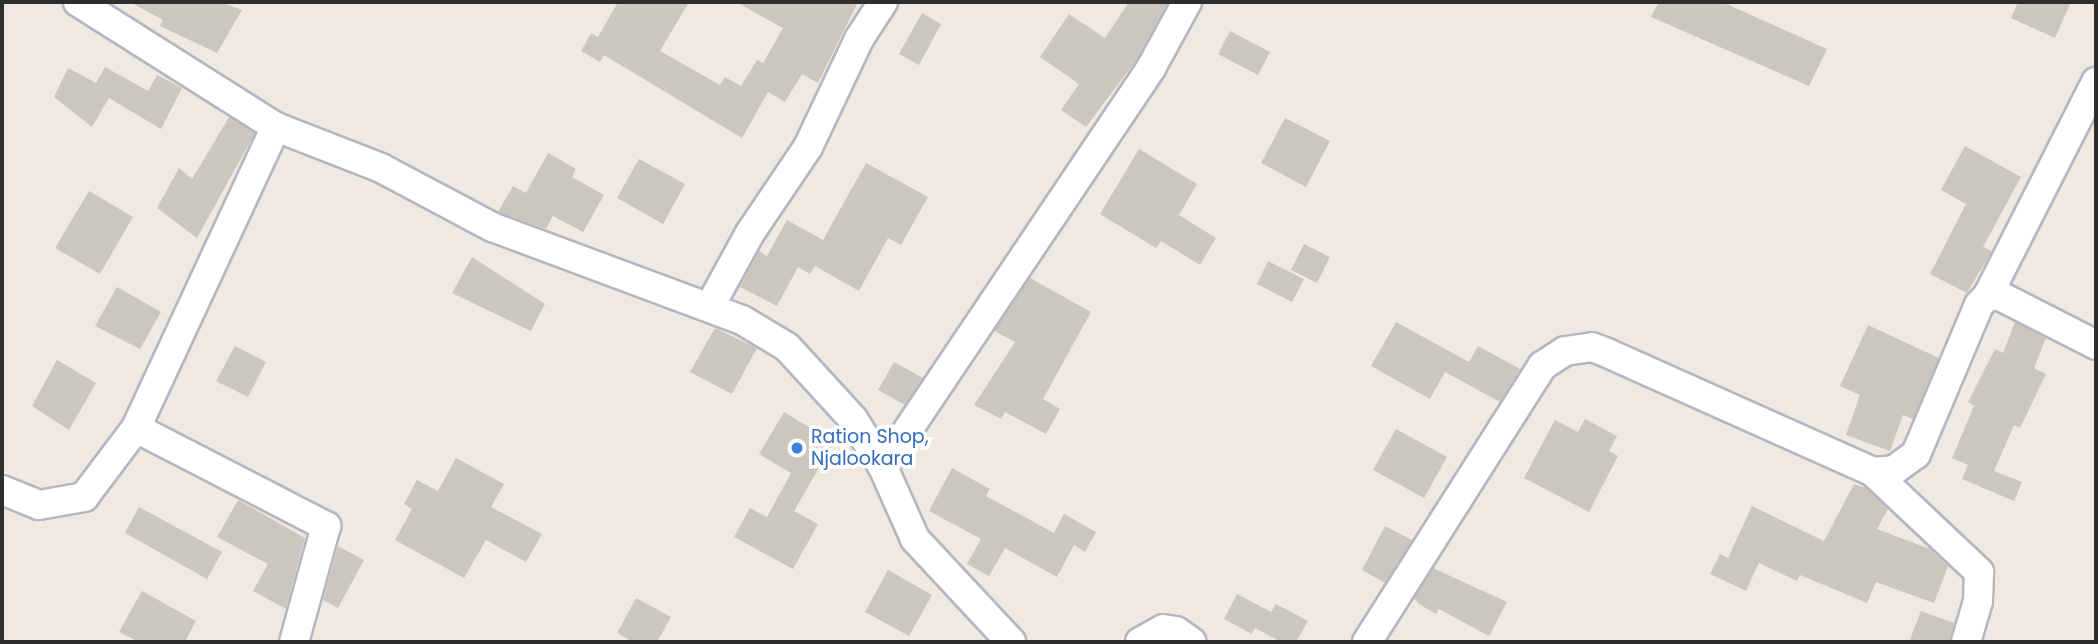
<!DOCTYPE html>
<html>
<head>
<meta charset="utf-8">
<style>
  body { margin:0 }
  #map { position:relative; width:2098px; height:644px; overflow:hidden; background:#efe9e1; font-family:Poppins,sans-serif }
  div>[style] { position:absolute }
  .building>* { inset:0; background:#cbc7bf }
  .roads { filter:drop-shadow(2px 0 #b4b7c1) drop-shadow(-2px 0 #b4b7c1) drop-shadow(0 2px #b4b7c1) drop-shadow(0 -2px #b4b7c1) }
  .street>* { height:28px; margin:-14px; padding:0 14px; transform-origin:14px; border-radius:14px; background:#fff }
  .dots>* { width:19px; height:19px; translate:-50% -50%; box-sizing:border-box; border:4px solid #fff; border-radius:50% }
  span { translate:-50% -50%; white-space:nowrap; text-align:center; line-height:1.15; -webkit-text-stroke:7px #fff; paint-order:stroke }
  .shop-label { font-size:19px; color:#366cbe }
  .left { translate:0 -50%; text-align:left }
  .frame { position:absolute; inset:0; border:4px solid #2e2e2e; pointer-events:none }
</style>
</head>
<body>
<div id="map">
  <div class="building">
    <i style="clip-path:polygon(130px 2px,221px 2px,242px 10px,217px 53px,160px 26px,163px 20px)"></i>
    <i style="clip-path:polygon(618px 2px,689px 2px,660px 51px,720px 85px,725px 77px,741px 86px,757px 60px,763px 63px,783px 28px,736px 2px,858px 2px,818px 83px,802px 74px,785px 102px,768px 92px,742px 138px,604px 55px,600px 62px,581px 51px,591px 33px,598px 37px)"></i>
    <i style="clip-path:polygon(1129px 2px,1168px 2px,1137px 59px,1086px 127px,1061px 110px,1079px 84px,1040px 57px,1069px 14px,1105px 38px)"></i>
    <i style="clip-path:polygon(1659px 2px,1722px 2px,1827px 49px,1809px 86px,1651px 17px)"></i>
    <i style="clip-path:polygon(2018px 2px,2071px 2px,2055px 38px,2011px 18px)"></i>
    <i style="clip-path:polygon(922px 13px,941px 24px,919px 65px,899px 54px)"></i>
    <i style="clip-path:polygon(1230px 31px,1270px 52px,1258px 75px,1218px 54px)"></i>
    <i style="clip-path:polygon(105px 67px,148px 91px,157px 75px,182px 88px,161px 129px,109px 98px,92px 127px,54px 97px,68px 68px,96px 83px)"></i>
    <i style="clip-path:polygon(229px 117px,255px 133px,197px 238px,157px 208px,179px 168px,192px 179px)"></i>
    <i style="clip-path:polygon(1285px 118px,1330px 141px,1306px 187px,1261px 163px)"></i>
    <i style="clip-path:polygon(1965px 146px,2021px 177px,1983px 247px,1992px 251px,1967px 293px,1930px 274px,1966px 204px,1941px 190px)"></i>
    <i style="clip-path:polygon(1139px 149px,1197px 184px,1179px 215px,1216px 238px,1200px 265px,1161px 241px,1156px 248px,1100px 214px)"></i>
    <i style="clip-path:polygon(548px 153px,576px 169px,572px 177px,604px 195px,583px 232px,553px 216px,546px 229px,498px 212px,513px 186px,526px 193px)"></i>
    <i style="clip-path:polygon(639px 159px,685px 184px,663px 224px,617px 198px)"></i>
    <i style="clip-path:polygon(866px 163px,928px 197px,901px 245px,888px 238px,859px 291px,815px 266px,810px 274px,798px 267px,777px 306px,740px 287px,759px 251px,767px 256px,787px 220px,823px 240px)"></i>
    <i style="clip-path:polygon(89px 191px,133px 217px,100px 274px,55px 248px)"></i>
    <i style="clip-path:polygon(1304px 244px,1330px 257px,1317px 283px,1291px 270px)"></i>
    <i style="clip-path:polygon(472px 257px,545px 304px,531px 331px,452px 293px)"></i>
    <i style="clip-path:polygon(1268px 261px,1304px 279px,1292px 302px,1257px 284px)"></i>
    <i style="clip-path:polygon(1030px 278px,1091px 312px,1043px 399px,1060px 409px,1046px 434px,1005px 412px,1001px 419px,974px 405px,1015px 342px,994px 331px)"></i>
    <i style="clip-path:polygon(117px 287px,161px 312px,140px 349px,95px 326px)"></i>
    <i style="clip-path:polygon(1396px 322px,1469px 362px,1478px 346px,1520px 369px,1500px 402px,1445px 372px,1430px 399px,1371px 366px)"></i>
    <i style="clip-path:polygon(2015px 322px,2046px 338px,2034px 368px,2046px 374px,2020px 428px,2014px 425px,1994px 471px,2022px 482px,2014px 501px,1962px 479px,1968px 465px,1952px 458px,1974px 406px,1968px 402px,1995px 349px,2003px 353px)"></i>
    <i style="clip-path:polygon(1868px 325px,1939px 358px,1913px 419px,1903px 415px,1890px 451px,1846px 435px,1860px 395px,1840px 386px)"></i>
    <i style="clip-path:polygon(715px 328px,757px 348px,732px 394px,690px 372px)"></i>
    <i style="clip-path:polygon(235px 346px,266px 362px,248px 397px,216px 381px)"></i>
    <i style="clip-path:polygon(57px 360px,96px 383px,69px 430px,32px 406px)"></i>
    <i style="clip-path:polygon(894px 362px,923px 378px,905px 405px,878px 390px)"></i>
    <i style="clip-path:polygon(784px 412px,834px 442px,794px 511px,818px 524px,793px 569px,734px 537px,750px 508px,767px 517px,791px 473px,759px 454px)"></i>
    <i style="clip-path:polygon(1585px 419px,1617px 436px,1609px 451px,1618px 456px,1589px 512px,1524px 478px,1555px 420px,1578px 432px)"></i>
    <i style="clip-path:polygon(1396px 429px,1447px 457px,1424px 498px,1373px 470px)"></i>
    <i style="clip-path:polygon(456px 458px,504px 484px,491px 507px,542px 534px,526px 562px,486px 540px,464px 578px,395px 540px,412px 509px,404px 504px,417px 480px,438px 491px)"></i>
    <i style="clip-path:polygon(952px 468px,990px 489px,986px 496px,1054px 533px,1064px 514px,1096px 532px,1085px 552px,1074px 545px,1057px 577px,1005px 548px,989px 576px,967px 564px,981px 539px,929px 511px)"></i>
    <i style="clip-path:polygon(1854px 484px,1866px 488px,1888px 509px,1877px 529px,1930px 549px,1948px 566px,1934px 603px,1876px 582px,1867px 603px,1800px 575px,1797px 581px,1759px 563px,1746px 591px,1710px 574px,1720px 554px,1728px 558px,1752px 506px,1824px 541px)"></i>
    <i style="clip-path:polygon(238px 500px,305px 538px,286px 609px,253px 591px,268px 564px,217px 537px)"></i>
    <i style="clip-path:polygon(139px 507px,222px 552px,207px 579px,125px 533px)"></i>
    <i style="clip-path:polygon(1385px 526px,1412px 540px,1385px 583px,1362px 570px)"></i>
    <i style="clip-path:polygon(338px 546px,364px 560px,338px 608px,323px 600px)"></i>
    <i style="clip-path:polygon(1433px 568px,1507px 602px,1489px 636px,1439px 609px,1436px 614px,1419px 604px,1414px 598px)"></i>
    <i style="clip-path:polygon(888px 570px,932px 595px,909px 636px,865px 612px)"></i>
    <i style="clip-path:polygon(142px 591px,196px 621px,185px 642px,139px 642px,119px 632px)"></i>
    <i style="clip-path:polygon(1237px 594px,1271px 612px,1276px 604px,1308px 621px,1296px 642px,1281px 642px,1255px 628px,1252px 634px,1224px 619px)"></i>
    <i style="clip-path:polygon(636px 598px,671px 617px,657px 642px,633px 642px,617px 633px)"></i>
    <i style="clip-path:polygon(1921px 611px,1954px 623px,1950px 642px,1909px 642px)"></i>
  </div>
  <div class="roads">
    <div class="street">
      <i style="left:78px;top:2px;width:234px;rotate:32.3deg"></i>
      <i style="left:1988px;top:295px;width:239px;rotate:-63.1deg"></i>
      <i style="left:710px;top:306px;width:83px;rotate:-61.3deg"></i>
      <i style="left:750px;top:233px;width:104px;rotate:-56deg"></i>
      <i style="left:808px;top:147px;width:119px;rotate:-64.7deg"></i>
      <i style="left:859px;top:39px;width:44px;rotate:-57deg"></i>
      <i style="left:136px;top:428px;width:214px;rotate:27.3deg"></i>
      <i style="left:326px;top:526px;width:120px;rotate:105.4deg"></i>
      <i style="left:883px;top:467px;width:481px;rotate:-56.1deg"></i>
      <i style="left:1151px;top:68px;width:75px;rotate:-61.4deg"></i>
      <i style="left:1873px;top:472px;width:146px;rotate:43.3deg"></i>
      <i style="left:1979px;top:572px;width:29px;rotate:92deg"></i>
      <i style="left:1978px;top:601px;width:43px;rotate:106.3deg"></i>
      <i style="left:2px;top:490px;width:40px;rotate:22deg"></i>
      <i style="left:39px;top:505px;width:46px;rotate:-10.1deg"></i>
      <i style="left:84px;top:497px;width:86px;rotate:-53deg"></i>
      <i style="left:136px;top:428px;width:332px;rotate:-65.1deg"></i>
      <i style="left:276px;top:127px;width:113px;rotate:21.3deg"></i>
      <i style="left:381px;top:168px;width:126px;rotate:28deg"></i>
      <i style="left:492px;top:227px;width:267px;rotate:20.4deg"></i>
      <i style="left:742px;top:320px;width:52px;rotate:31deg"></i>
      <i style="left:787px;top:347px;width:98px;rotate:47.5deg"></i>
      <i style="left:853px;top:419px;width:57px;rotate:58deg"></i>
      <i style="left:883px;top:467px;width:79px;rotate:66deg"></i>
      <i style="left:915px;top:539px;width:141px;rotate:47deg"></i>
      <i style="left:1140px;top:642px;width:26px;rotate:-29deg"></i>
      <i style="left:1163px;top:629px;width:13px;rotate:9deg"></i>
      <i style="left:1176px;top:631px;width:19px;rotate:35deg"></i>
      <i style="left:1367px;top:642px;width:327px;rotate:-57.6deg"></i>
      <i style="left:1542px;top:366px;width:27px;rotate:-33deg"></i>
      <i style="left:1565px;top:351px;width:27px;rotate:-8deg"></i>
      <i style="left:1592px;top:347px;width:14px;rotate:21deg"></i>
      <i style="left:1605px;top:352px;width:294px;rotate:24.1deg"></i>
      <i style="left:1873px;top:472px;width:21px;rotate:-5deg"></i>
      <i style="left:1894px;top:470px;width:27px;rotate:-36deg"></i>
      <i style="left:1916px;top:454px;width:162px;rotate:-67.1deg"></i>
      <i style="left:1979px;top:305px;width:13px;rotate:-48deg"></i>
      <i style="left:1988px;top:295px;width:12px;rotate:5deg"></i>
      <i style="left:2000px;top:296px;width:108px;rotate:27deg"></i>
    </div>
  </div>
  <div class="dots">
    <i style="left:797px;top:448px;background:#3f7fe0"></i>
  </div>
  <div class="shop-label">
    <span class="left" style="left:811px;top:448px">Ration Shop,<br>Njalookara</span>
  </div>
  <div class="frame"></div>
</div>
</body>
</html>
